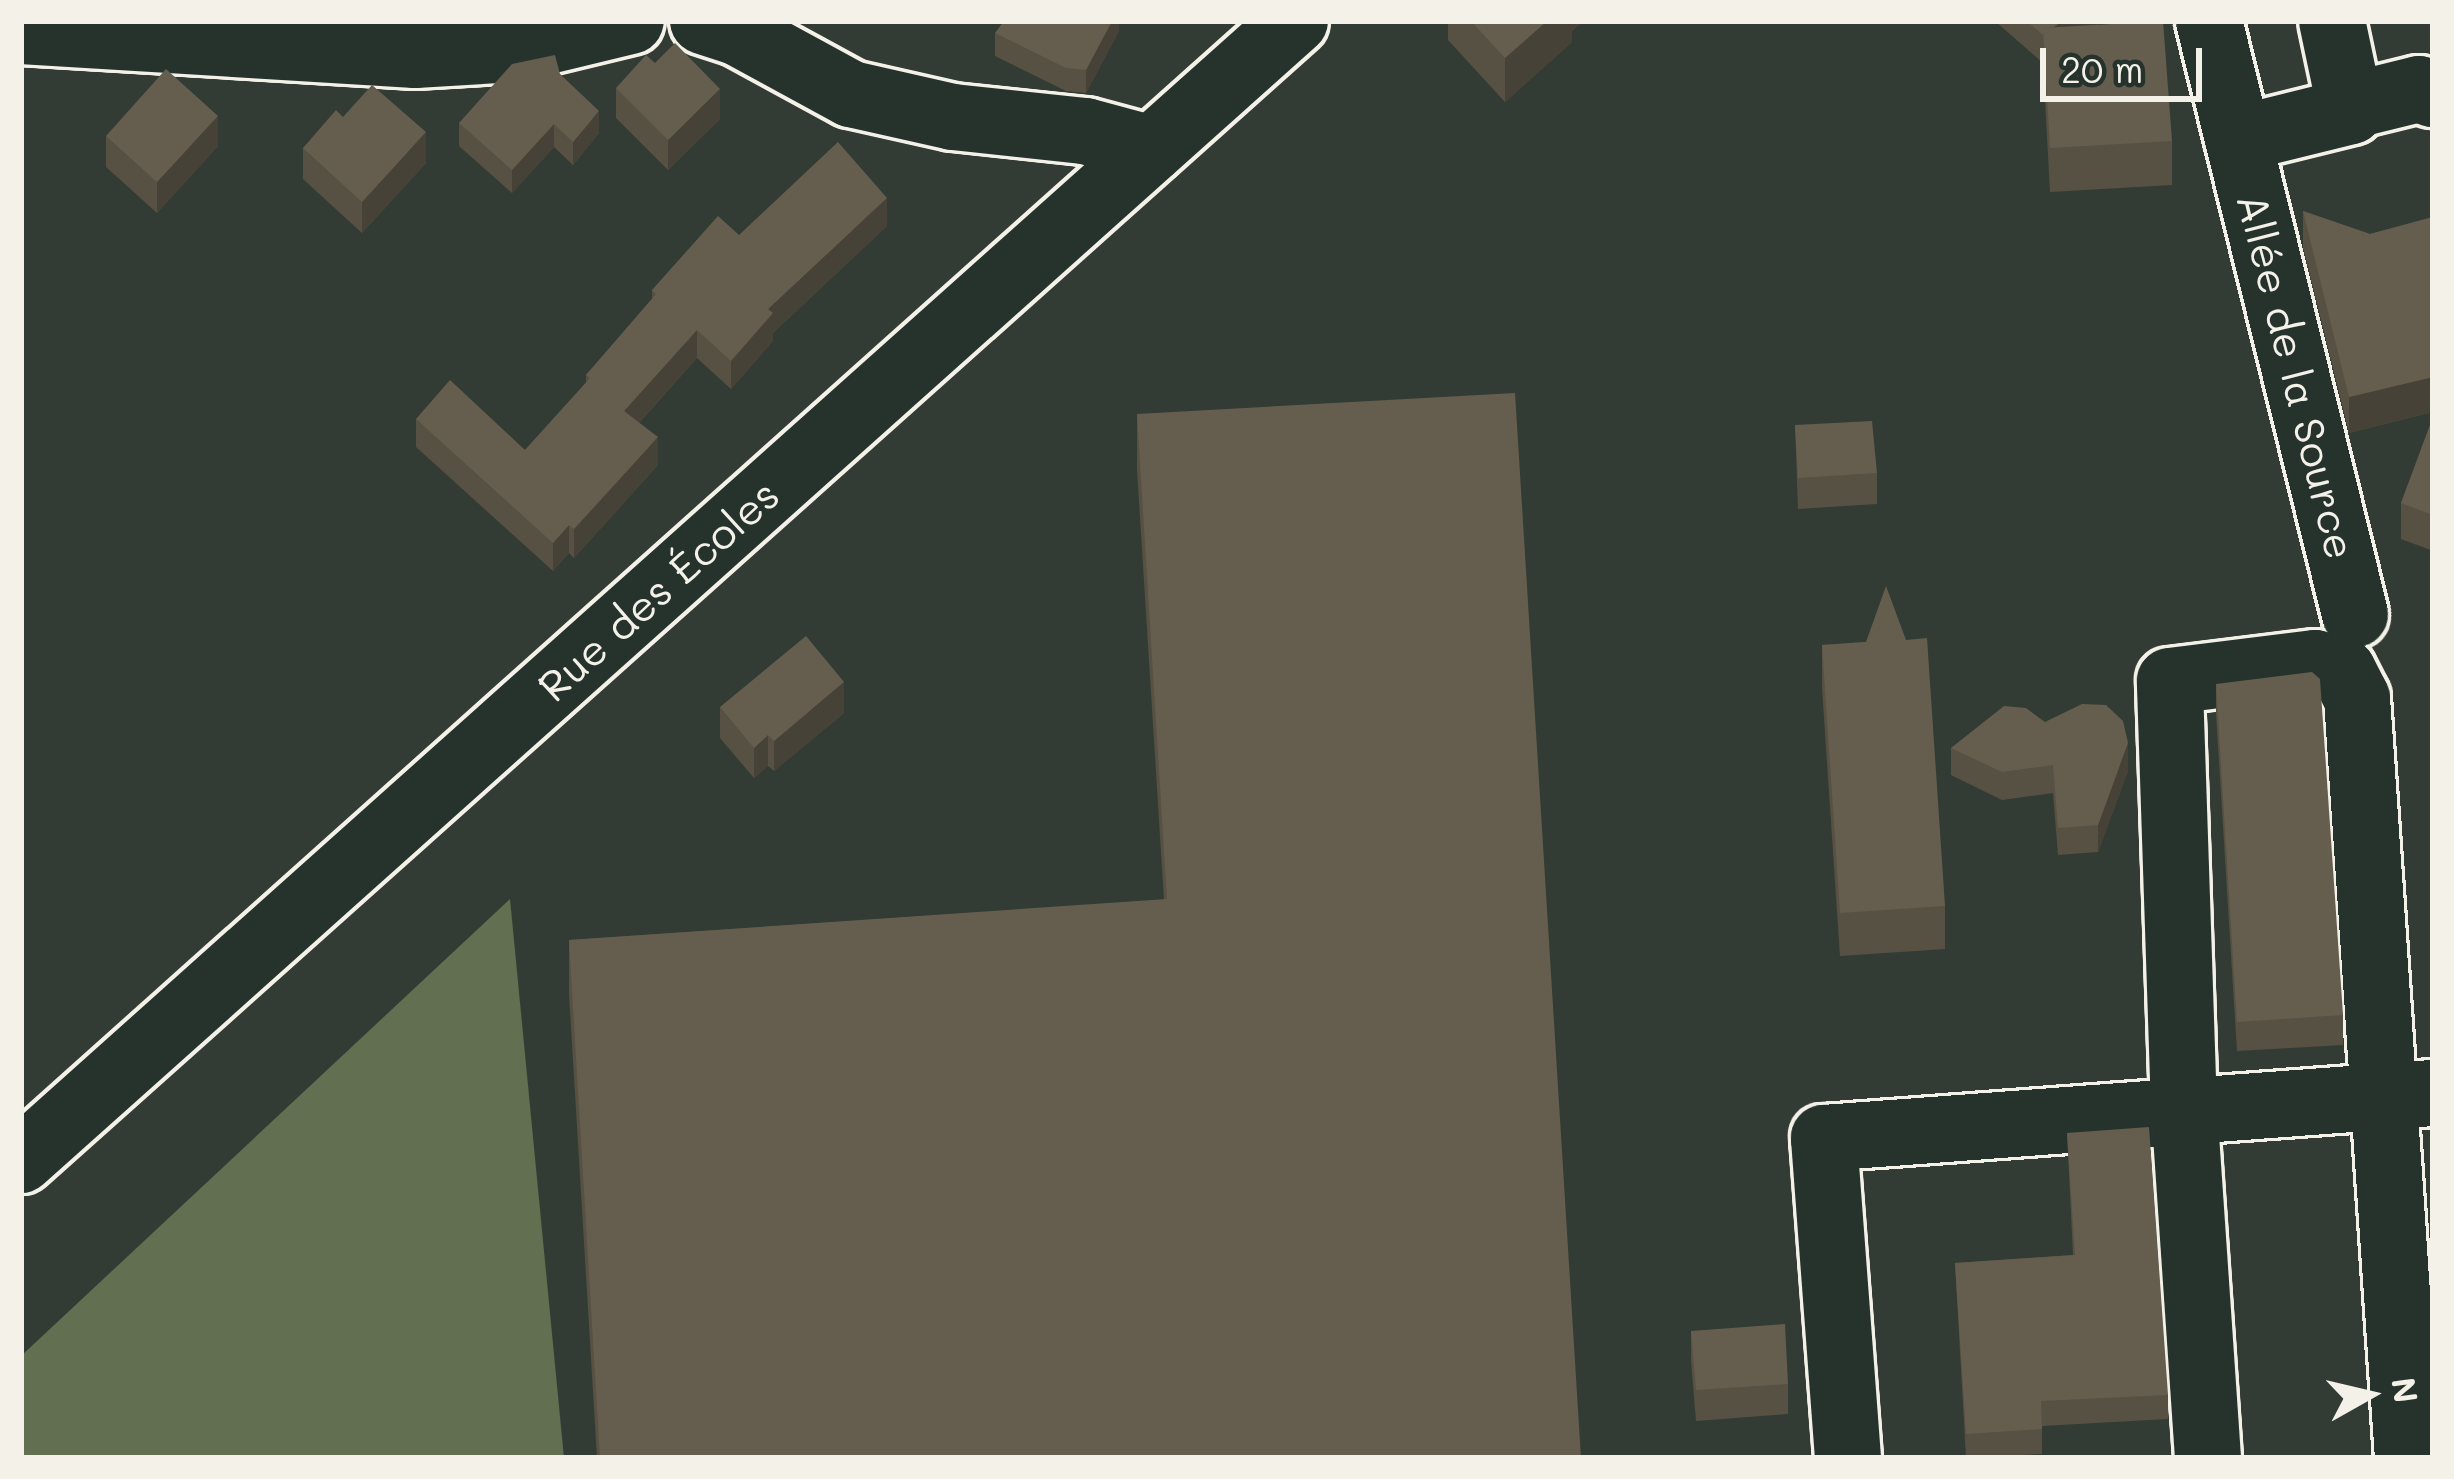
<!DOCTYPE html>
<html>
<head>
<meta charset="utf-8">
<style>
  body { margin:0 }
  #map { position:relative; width:2454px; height:1479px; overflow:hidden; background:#333c34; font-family:Mali,sans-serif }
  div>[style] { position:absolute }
  .green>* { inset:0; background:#626f50 }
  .roads { filter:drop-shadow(3px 0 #f4f1e8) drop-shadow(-3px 0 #f4f1e8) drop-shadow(0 3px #f4f1e8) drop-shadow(0 -3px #f4f1e8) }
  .minor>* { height:66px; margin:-33px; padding:0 33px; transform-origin:33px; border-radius:33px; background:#26332d }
  .wall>* { inset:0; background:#575143 }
  .shaded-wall>* { inset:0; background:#474237 }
  .building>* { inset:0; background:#655e4e }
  span { translate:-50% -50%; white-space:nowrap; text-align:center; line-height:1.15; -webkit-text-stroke:9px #26332d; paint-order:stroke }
  .street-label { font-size:42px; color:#f4f1e8 }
  .frame { position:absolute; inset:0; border:24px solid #f4f1e8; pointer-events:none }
  .north { position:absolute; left:2310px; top:1335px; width:120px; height:120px; -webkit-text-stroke:9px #26332d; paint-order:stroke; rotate:82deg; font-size:33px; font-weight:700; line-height:48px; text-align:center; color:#f4f1e8 }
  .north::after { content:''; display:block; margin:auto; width:42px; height:54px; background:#f4f1e8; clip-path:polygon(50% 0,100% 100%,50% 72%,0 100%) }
  .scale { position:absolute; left:2040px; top:48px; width:162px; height:54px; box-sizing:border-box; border:6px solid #f4f1e8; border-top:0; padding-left:15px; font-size:36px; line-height:42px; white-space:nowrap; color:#f4f1e8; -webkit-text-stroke:9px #26332d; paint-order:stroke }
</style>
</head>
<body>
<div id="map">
  <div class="green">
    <i style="clip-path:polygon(510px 899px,564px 1458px,21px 1458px,21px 1356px)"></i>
  </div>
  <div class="roads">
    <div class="minor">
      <i style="left:703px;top:21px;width:38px;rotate:18deg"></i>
      <i style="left:739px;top:33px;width:128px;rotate:28.6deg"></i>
      <i style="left:851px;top:94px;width:105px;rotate:12.7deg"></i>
      <i style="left:953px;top:117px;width:133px;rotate:6.1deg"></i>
      <i style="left:1085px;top:131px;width:69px;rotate:15deg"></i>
      <i style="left:2209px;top:21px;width:611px;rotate:76.17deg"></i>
      <i style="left:21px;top:31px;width:395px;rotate:3.5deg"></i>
      <i style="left:415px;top:55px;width:100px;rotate:-3.4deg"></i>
      <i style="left:515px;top:49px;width:119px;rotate:-13.6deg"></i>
      <i style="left:2350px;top:106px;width:71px;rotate:-13.8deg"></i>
      <i style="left:2419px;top:89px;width:15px;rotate:20deg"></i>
      <i style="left:2238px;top:139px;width:116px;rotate:-13.9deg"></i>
      <i style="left:2351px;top:111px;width:92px;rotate:-101.9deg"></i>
      <i style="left:21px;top:1160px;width:1709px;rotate:-41.8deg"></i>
      <i style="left:1848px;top:1458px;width:321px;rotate:-94.3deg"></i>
      <i style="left:1824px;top:1138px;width:611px;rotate:-4.23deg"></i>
      <i style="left:2208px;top:1458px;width:350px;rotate:-93.9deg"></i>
      <i style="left:2184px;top:1109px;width:428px;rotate:-91.9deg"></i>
      <i style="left:2170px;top:681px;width:146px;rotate:-7.1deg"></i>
      <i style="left:2315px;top:663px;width:29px;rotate:16deg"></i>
      <i style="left:2343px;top:671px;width:30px;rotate:63deg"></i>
      <i style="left:2357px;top:698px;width:762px;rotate:86.16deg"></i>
    </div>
  </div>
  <div class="wall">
    <i style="clip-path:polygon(1119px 21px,1119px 31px,1086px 93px,1066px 91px,995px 56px,995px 33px)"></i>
    <i style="clip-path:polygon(1448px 21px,1583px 21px,1572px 31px,1572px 42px,1505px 102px,1448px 40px)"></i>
    <i style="clip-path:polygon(1995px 21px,2103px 21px,2098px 25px,2172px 141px,2172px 185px,2050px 192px,2043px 63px)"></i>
    <i style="clip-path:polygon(560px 74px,599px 133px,573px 165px,554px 147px,512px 193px,459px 146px,459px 123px)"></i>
    <i style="clip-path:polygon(616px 88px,720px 119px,668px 170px,616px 118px)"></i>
    <i style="clip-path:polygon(343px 117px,426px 163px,362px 233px,303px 179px,303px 148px)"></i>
    <i style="clip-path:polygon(106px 136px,218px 146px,157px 213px,106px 167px)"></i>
    <i style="clip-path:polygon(2303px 211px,2370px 234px,2433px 217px,2433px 412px,2349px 433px,2303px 247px)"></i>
    <i style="clip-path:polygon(887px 226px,773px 333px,773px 341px,731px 389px,697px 358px,639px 423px,658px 465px,574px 558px,569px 553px,553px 571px,416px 447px,416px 419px,525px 450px,586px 383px,586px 375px,652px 300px,652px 290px,739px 235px)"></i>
    <i style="clip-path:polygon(1137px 414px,1581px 1458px,597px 1458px,569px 994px,569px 940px,1164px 900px,1137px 469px)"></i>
    <i style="clip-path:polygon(2433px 417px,2433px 551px,2401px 539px,2401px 503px)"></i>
    <i style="clip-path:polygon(1795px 425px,1877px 473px,1877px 504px,1798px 509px)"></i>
    <i style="clip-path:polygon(1866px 642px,1945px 906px,1945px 949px,1840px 956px,1822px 688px,1822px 645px)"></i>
    <i style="clip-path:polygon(2216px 684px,2343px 1015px,2343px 1045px,2237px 1051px,2216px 713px)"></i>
    <i style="clip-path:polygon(720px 707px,844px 713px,774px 771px,768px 766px,754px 778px,720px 738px)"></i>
    <i style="clip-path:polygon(2045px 722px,2128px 771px,2098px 852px,2058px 855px,2053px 793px,2002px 800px,1951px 775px,1951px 748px)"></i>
    <i style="clip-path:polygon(2067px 1133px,2168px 1395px,2168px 1419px,2042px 1426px,2042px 1454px,1966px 1458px,1955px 1263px,2073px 1255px)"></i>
    <i style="clip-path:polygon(1691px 1331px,1788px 1384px,1788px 1414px,1696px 1421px,1691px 1361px)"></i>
  </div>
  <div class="shaded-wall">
    <i style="clip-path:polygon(1112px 21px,1119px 21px,1119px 31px,1086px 93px,1086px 70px)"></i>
    <i style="clip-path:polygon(1547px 21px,1583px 21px,1572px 31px,1572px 42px,1505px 102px,1505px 58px)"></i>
    <i style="clip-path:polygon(2062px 21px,2103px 21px,2045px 61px,2044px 34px)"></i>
    <i style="clip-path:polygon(720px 89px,720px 119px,668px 170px,668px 140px)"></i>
    <i style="clip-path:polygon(599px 111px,599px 133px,573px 165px,573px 142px)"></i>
    <i style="clip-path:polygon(218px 116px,218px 146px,157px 213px,157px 182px)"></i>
    <i style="clip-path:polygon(554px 124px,554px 147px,512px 193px,512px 170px)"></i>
    <i style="clip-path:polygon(426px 132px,426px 163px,362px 233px,362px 202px)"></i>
    <i style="clip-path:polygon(887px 198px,887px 226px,773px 333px,773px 341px,731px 389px,731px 361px,768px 309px)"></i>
    <i style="clip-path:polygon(697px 330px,697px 358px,624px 439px,624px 411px)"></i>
    <i style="clip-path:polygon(2433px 377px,2433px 412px,2349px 433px,2349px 397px)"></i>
    <i style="clip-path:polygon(658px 437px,658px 465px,574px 558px,574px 529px)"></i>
    <i style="clip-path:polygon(569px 525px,569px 553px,553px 571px,553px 543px)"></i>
    <i style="clip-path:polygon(844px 682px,844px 713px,774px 771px,774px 741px)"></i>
    <i style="clip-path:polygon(768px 735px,768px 766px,754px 778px,754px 748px)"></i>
    <i style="clip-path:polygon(2128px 743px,2128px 771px,2098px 852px,2098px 825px)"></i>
  </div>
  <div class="building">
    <i style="clip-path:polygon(1004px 21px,1112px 21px,1086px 70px,1066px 68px,995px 33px)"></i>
    <i style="clip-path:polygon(1471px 21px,1547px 21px,1505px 58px)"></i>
    <i style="clip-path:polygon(2027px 21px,2062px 21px,2054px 27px,2043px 28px,2043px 35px)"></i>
    <i style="clip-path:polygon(2163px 21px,2172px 141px,2050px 148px,2043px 28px)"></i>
    <i style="clip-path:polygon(675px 43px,720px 89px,668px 140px,616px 88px,646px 55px,655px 63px)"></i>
    <i style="clip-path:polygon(555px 55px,560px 74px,599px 111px,573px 142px,554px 124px,512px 170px,459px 123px,512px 64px)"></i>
    <i style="clip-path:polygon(166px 69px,218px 116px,157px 182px,106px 136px)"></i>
    <i style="clip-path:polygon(372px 85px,426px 132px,362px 202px,303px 148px,336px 110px,343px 117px)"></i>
    <i style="clip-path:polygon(838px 142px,887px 198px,768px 309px,773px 313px,731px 361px,697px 330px,624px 411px,658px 437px,574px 529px,569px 525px,553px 543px,416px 419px,450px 380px,525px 450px,590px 378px,586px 375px,656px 294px,652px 290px,718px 216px,739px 235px)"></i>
    <i style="clip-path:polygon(2303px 211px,2370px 234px,2433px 217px,2433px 377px,2349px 397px)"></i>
    <i style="clip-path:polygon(1515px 393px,1581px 1458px,600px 1458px,569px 940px,1167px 899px,1137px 414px)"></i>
    <i style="clip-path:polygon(2433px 417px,2433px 515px,2401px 503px)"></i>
    <i style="clip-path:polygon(1872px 421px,1877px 473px,1798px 478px,1795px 425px)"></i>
    <i style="clip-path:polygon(1886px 586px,1906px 640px,1927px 638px,1945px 906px,1840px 913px,1822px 645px,1866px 642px)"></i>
    <i style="clip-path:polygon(806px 636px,844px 682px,774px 741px,768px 735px,754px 748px,720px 707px)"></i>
    <i style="clip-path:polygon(2312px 672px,2320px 679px,2343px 1015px,2237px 1022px,2216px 684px)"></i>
    <i style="clip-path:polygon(2082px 704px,2106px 705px,2123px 721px,2128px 743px,2098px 825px,2058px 828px,2053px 765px,2002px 772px,1951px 748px,2004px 706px,2026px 708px,2045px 722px)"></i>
    <i style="clip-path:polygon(2149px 1127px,2168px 1395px,2041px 1401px,2042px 1429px,1966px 1434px,1955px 1263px,2075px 1255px,2067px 1133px)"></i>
    <i style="clip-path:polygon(1785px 1324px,1788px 1384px,1696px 1390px,1691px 1331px)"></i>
  </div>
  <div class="street-label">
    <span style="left:2297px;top:376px;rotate:76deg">Allée de la Source</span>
    <span style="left:658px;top:590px;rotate:-42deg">Rue des Écoles</span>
  </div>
  <div class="frame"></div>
  <div class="north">N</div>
  <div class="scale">20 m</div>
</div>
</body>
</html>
